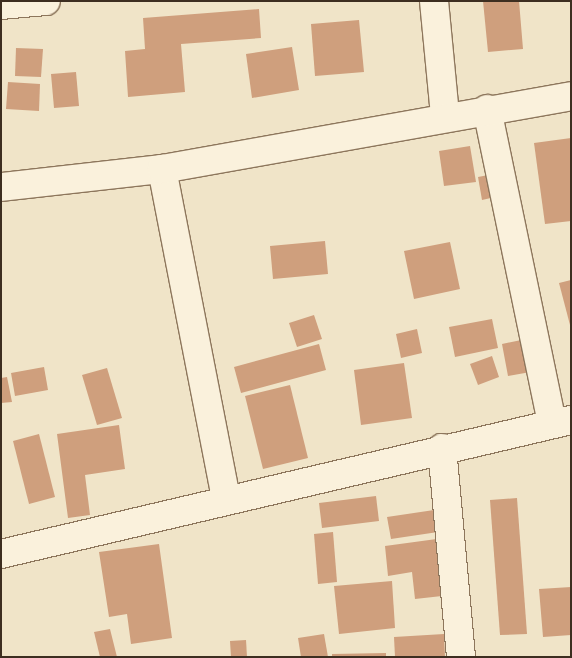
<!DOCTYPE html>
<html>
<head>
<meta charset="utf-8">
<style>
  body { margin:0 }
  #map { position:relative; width:572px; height:658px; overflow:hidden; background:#f0e4c8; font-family:"Libre Baskerville",serif }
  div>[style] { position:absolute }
  .building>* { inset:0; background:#cf9f7d }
  .roads { filter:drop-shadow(1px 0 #8d765c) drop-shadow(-1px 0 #8d765c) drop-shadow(0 1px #8d765c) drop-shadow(0 -1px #8d765c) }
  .minor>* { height:28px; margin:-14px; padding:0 14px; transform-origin:14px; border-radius:14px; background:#faf1dc }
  span { translate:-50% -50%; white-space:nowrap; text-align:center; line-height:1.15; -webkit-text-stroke:4px #f7eed8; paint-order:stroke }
  .frame { position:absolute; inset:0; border:2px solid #3d2e20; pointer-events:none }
</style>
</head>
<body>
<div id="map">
  <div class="building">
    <i style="clip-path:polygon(483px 1px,519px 1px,523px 49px,488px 52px)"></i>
    <i style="clip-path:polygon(259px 9px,261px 38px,181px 44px,185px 92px,128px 97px,125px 51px,145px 49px,143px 18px)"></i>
    <i style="clip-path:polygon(359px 20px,364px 72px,315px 76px,311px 24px)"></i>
    <i style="clip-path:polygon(292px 47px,299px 90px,252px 98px,246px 54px)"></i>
    <i style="clip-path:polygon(16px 48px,43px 49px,41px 77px,15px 76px)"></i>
    <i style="clip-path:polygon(76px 72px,79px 106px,54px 108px,51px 74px)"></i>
    <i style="clip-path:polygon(8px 82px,40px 84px,39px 111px,6px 109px)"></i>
    <i style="clip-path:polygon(571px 138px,571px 221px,545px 224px,534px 143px)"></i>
    <i style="clip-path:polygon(470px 146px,476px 182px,444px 186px,439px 151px)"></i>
    <i style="clip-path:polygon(499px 173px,504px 195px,482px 200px,478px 177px)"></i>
    <i style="clip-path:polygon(325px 241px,328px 274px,273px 279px,270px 246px)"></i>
    <i style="clip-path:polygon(450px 242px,460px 289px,414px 299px,404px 251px)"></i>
    <i style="clip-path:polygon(571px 280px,571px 325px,570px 325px,559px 283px)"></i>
    <i style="clip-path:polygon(314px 315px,322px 339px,297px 347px,289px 323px)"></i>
    <i style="clip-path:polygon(492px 319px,498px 348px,455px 357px,449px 327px)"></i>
    <i style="clip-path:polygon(417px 329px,422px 353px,401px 358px,396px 334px)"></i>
    <i style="clip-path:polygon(536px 337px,542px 370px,508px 376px,502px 344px)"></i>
    <i style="clip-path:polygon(319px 344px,326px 370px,241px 393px,234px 367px)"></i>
    <i style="clip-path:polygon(492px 356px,499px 377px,478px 385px,470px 364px)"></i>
    <i style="clip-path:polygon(404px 363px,412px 418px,361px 425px,354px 370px)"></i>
    <i style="clip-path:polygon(44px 367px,48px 390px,15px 396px,11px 373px)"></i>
    <i style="clip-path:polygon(107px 368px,122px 418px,97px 425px,82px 375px)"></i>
    <i style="clip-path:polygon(7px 377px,12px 402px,1px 403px,1px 378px)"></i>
    <i style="clip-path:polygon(290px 385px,308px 458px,263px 469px,245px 396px)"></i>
    <i style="clip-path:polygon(119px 425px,125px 469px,85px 475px,90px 515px,68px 518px,57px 434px)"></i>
    <i style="clip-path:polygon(39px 434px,55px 497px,29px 504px,13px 441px)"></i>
    <i style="clip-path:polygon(376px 496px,379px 521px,322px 528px,319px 503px)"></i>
    <i style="clip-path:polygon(517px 498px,527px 634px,500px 635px,490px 500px)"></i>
    <i style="clip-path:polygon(434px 510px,438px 532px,391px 539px,387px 517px)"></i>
    <i style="clip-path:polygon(333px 532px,337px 582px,318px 584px,314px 534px)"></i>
    <i style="clip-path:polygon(444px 538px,451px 595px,415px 599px,412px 572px,388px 576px,385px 546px)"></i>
    <i style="clip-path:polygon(159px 544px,172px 638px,131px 644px,127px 614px,109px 617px,99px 552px)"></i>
    <i style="clip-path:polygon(392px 581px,395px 628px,339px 634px,334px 586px)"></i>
    <i style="clip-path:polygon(571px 587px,571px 635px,543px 637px,539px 589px)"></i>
    <i style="clip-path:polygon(110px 629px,117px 657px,100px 657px,94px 632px)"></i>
    <i style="clip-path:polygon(324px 634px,328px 657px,301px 657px,298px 638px)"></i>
    <i style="clip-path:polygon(444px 634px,445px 657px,395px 657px,394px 637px)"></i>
    <i style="clip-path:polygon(246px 640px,247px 657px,231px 657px,230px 641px)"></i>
    <i style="clip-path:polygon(386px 653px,386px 657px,332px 657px,332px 654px)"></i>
  </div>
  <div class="roads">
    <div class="minor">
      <i style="left:434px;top:1px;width:115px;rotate:84.5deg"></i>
      <i style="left:1px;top:5px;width:45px;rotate:-5.1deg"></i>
      <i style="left:487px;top:109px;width:321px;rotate:78.3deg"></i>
      <i style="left:162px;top:169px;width:335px;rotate:79deg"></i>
      <i style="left:1px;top:187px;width:162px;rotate:-6.4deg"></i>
      <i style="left:162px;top:169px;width:415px;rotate:-10.1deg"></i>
      <i style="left:442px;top:448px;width:210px;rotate:84.8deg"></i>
      <i style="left:1px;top:554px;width:586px;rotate:-13.23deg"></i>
    </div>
  </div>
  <div class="frame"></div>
</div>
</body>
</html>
